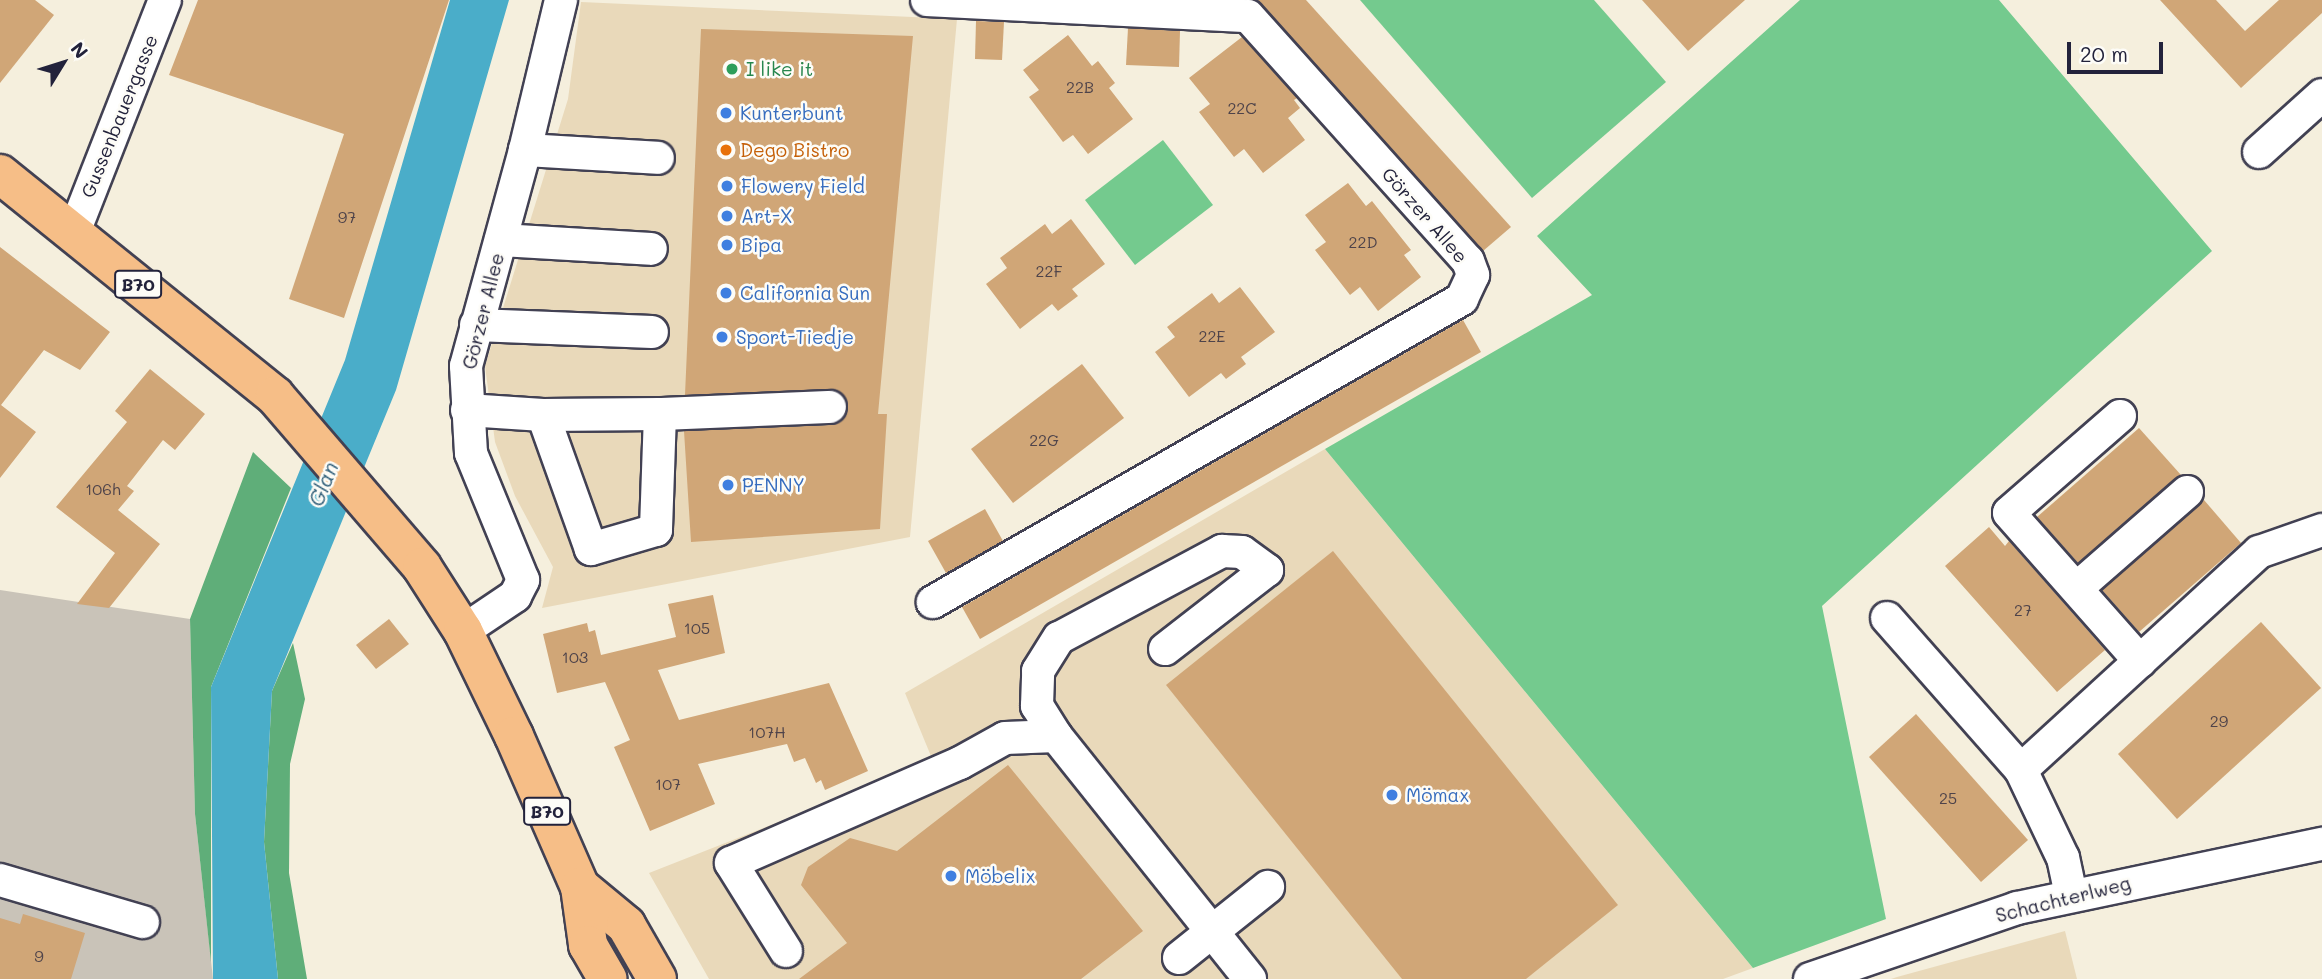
<!DOCTYPE html>
<html>
<head>
<meta charset="utf-8">
<style>
  body { margin:0 }
  #map { position:relative; width:2322px; height:979px; overflow:hidden; background:#f5efdd; font-family:Mali,sans-serif }
  div>[style] { position:absolute }
  .built>* { inset:0; background:#e9d9ba }
  .industrial>* { inset:0; background:#c9c3b8 }
  .green>* { inset:0; background:#74ca8e }
  .forest>* { inset:0; background:#5fae79 }
  .water>* { inset:0; background:#4aadc9 }
  .building>* { inset:0; background:#d0a677 }
  .roads { filter:drop-shadow(2px 0 #424153) drop-shadow(-2px 0 #424153) drop-shadow(0 2px #424153) drop-shadow(0 -2px #424153) }
  .minor>* { height:32px; margin:-16px; padding:0 16px; transform-origin:16px; border-radius:16px; background:#fff }
  .major>* { height:38px; margin:-19px; padding:0 19px; transform-origin:19px; border-radius:19px; background:#f6be87 }
  .dots>* { width:19px; height:19px; translate:-50% -50%; box-sizing:border-box; border:4px solid #fdfcf7; border-radius:50% }
  span { translate:-50% -50%; white-space:nowrap; text-align:center; line-height:1.15; -webkit-text-stroke:5px #fdfcf7; paint-order:stroke }
  .number-label { font-size:16px; color:#4e434a }
  .number-label span { -webkit-text-stroke-width:0 }
  .shield-label span { padding:2px 5px; background:#fdfcf7; border:2px solid; border-radius:5px; -webkit-text-stroke-width:0 }
  .shield-label { font-size:18px; color:#22223b; font-weight:700 }
  .leisure-label { font-size:19px; color:#27864d }
  .left { translate:0 -50%; text-align:left }
  .shop-label { font-size:19px; color:#366cbe }
  .street-label { font-size:19px; color:#22223b }
  .food-label { font-size:19px; color:#c56008 }
  .water-label { font-size:21px; color:#34617b; font-style:italic }
  .north { position:absolute; left:28px; top:28px; width:70px; height:70px; -webkit-text-stroke:5px #fdfcf7; paint-order:stroke; rotate:52deg; font-size:19px; font-weight:700; line-height:28px; text-align:center; color:#22223b }
  .north::after { content:''; display:block; margin:auto; width:24px; height:32px; background:#22223b; clip-path:polygon(50% 0,100% 100%,50% 72%,0 100%) }
  .scale { position:absolute; left:2067px; top:42px; width:96px; height:32px; box-sizing:border-box; border:4px solid #22223b; border-top:0; padding-left:9px; font-size:21px; line-height:24px; white-space:nowrap; color:#22223b; -webkit-text-stroke:5px #fdfcf7; paint-order:stroke }
</style>
</head>
<body>
<div id="map">
  <div class="built">
    <i style="clip-path:polygon(581px 2px,957px 19px,910px 537px,542px 608px,553px 567px,515px 496px,495px 442px,485px 366px,568px 99px)"></i>
    <i style="clip-path:polygon(1325px 449px,1753px 968px,1723px 979px,709px 979px,649px 873px,933px 761px,905px 693px)"></i>
    <i style="clip-path:polygon(2065px 931px,2077px 979px,1891px 979px,1897px 977px)"></i>
  </div>
  <div class="industrial">
    <i style="clip-path:polygon(0 590px,190px 619px,195px 814px,213px 979px,0 979px)"></i>
  </div>
  <div class="green">
    <i style="clip-path:polygon(1360px 0,1594px 0,1666px 82px,1532px 198px)"></i>
    <i style="clip-path:polygon(1800px 0,1999px 0,2212px 251px,1822px 606px,1886px 919px,1753px 968px,1325px 449px,1592px 295px,1537px 236px)"></i>
    <i style="clip-path:polygon(1163px 140px,1213px 205px,1135px 265px,1085px 200px)"></i>
  </div>
  <div class="forest">
    <i style="clip-path:polygon(253px 452px,291px 488px,211px 687px,211px 962px,195px 814px,190px 619px)"></i>
    <i style="clip-path:polygon(293px 643px,305px 699px,290px 764px,289px 873px,307px 979px,278px 979px,264px 842px,272px 691px)"></i>
  </div>
  <div class="water">
    <i style="clip-path:polygon(450px 0,509px 0,396px 390px,272px 691px,264px 842px,278px 979px,213px 979px,211px 687px,345px 360px)"></i>
  </div>
  <div class="building">
    <i style="clip-path:polygon(0 0,35px 0,54px 15px,0 83px)"></i>
    <i style="clip-path:polygon(198px 0,449px 0,344px 318px,289px 299px,344px 134px,169px 75px)"></i>
    <i style="clip-path:polygon(1257px 0,1306px 0,1511px 227px,1483px 251px)"></i>
    <i style="clip-path:polygon(1642px 0,1745px 0,1688px 51px)"></i>
    <i style="clip-path:polygon(2160px 0,2216px 0,2245px 31px,2279px 0,2322px 0,2322px 13px,2241px 88px)"></i>
    <i style="clip-path:polygon(976px 21px,1004px 22px,1002px 60px,975px 59px)"></i>
    <i style="clip-path:polygon(1128px 28px,1180px 31px,1179px 67px,1126px 65px)"></i>
    <i style="clip-path:polygon(701px 29px,913px 36px,878px 414px,887px 414px,880px 529px,691px 542px,684px 431px,831px 425px,840px 422px,848px 407px,845px 397px,829px 389px,685px 395px)"></i>
    <i style="clip-path:polygon(1068px 35px,1092px 66px,1098px 61px,1115px 83px,1109px 88px,1133px 119px,1088px 154px,1073px 135px,1063px 142px,1029px 97px,1039px 90px,1023px 70px)"></i>
    <i style="clip-path:polygon(1242px 37px,1297px 98px,1294px 100px,1300px 108px,1288px 118px,1305px 140px,1263px 173px,1244px 149px,1234px 157px,1199px 112px,1210px 104px,1189px 78px)"></i>
    <i style="clip-path:polygon(1348px 183px,1366px 206px,1372px 201px,1411px 250px,1404px 255px,1421px 277px,1378px 311px,1360px 287px,1350px 295px,1315px 250px,1326px 242px,1305px 215px)"></i>
    <i style="clip-path:polygon(1071px 219px,1105px 264px,1072px 289px,1078px 296px,1058px 311px,1052px 304px,1020px 329px,986px 284px,1007px 268px,1000px 258px,1045px 224px,1052px 234px)"></i>
    <i style="clip-path:polygon(0 247px,110px 332px,80px 370px,44px 350px,1px 405px,36px 432px,0 478px)"></i>
    <i style="clip-path:polygon(1240px 287px,1275px 332px,1241px 357px,1246px 364px,1226px 379px,1221px 373px,1189px 397px,1155px 352px,1175px 337px,1167px 327px,1212px 293px,1219px 303px)"></i>
    <i style="clip-path:polygon(1463px 320px,1481px 352px,980px 639px,962px 607px)"></i>
    <i style="clip-path:polygon(1082px 364px,1124px 418px,1013px 503px,971px 449px)"></i>
    <i style="clip-path:polygon(150px 369px,205px 414px,175px 450px,163px 440px,127px 486px,134px 491px,118px 510px,160px 544px,109px 608px,77px 604px,115px 553px,56px 507px,127px 422px,115px 411px)"></i>
    <i style="clip-path:polygon(2139px 428px,2181px 475px,2078px 563px,2037px 517px)"></i>
    <i style="clip-path:polygon(2204px 500px,2241px 543px,2139px 632px,2102px 590px)"></i>
    <i style="clip-path:polygon(985px 509px,1003px 541px,946px 573px,928px 541px)"></i>
    <i style="clip-path:polygon(1989px 527px,2005px 546px,2009px 541px,2105px 650px,2057px 692px,1945px 566px)"></i>
    <i style="clip-path:polygon(1333px 551px,1618px 905px,1526px 979px,1402px 979px,1166px 685px)"></i>
    <i style="clip-path:polygon(713px 595px,725px 653px,658px 670px,679px 720px,829px 683px,868px 771px,825px 790px,821px 780px,816px 783px,805px 758px,794px 762px,787px 744px,698px 764px,715px 804px,650px 831px,614px 747px,630px 740px,605px 682px,557px 693px,543px 634px,587px 623px,589px 632px,595px 630px,601px 655px,676px 637px,668px 604px)"></i>
    <i style="clip-path:polygon(389px 619px,409px 644px,376px 669px,356px 645px)"></i>
    <i style="clip-path:polygon(2261px 622px,2321px 688px,2177px 819px,2118px 754px)"></i>
    <i style="clip-path:polygon(1916px 714px,2028px 840px,1981px 882px,1869px 757px)"></i>
    <i style="clip-path:polygon(1008px 765px,1143px 931px,1081px 979px,799px 979px,847px 943px,801px 885px,808px 867px,850px 838px,897px 851px)"></i>
    <i style="clip-path:polygon(23px 914px,85px 933px,71px 979px,0 979px,0 918px,20px 924px)"></i>
  </div>
  <div class="roads">
    <div class="minor">
      <i style="left:927px;top:0;width:321px;rotate:2.9deg"></i>
      <i style="left:1248px;top:16px;width:329px;rotate:48.1deg"></i>
      <i style="left:1468px;top:261px;width:15px;rotate:70deg"></i>
      <i style="left:1473px;top:275px;width:26px;rotate:115deg"></i>
      <i style="left:1462px;top:299px;width:610px;rotate:150.2deg"></i>
      <i style="left:525px;top:150px;width:133px;rotate:3.4deg"></i>
      <i style="left:2259px;top:152px;width:85px;rotate:-42.1deg"></i>
      <i style="left:74px;top:232px;width:249px;rotate:-68.6deg"></i>
      <i style="left:501px;top:240px;width:150px;rotate:3.4deg"></i>
      <i style="left:476px;top:325px;width:176px;rotate:2.3deg"></i>
      <i style="left:467px;top:410px;width:76px;rotate:3.8deg"></i>
      <i style="left:543px;top:415px;width:117px;rotate:-0.5deg"></i>
      <i style="left:660px;top:414px;width:116px;rotate:92deg"></i>
      <i style="left:656px;top:530px;width:68px;rotate:163.7deg"></i>
      <i style="left:591px;top:549px;width:142px;rotate:-109.7deg"></i>
      <i style="left:660px;top:414px;width:170px;rotate:-2.4deg"></i>
      <i style="left:2120px;top:416px;width:147px;rotate:138.9deg"></i>
      <i style="left:2009px;top:513px;width:198px;rotate:48.5deg"></i>
      <i style="left:2077px;top:588px;width:146px;rotate:-41.1deg"></i>
      <i style="left:1887px;top:618px;width:203px;rotate:48.6deg"></i>
      <i style="left:463px;top:631px;width:63px;rotate:-33.9deg"></i>
      <i style="left:515px;top:596px;width:18px;rotate:-63deg"></i>
      <i style="left:523px;top:580px;width:137px;rotate:-112.3deg"></i>
      <i style="left:471px;top:453px;width:87px;rotate:-93.3deg"></i>
      <i style="left:466px;top:366px;width:224px;rotate:-74.7deg"></i>
      <i style="left:525px;top:150px;width:154px;rotate:-76.5deg"></i>
      <i style="left:1056px;top:736px;width:36px;rotate:-122deg"></i>
      <i style="left:1037px;top:706px;width:35px;rotate:-88deg"></i>
      <i style="left:1038px;top:671px;width:39px;rotate:-58deg"></i>
      <i style="left:1059px;top:638px;width:185px;rotate:-28.1deg"></i>
      <i style="left:1222px;top:551px;width:20px;rotate:3deg"></i>
      <i style="left:1242px;top:552px;width:31px;rotate:36deg"></i>
      <i style="left:1267px;top:570px;width:129px;rotate:142.2deg"></i>
      <i style="left:0;top:880px;width:149px;rotate:16.4deg"></i>
      <i style="left:2071px;top:895px;width:38px;rotate:-102deg"></i>
      <i style="left:2063px;top:858px;width:98px;rotate:-115.5deg"></i>
      <i style="left:2021px;top:770px;width:323px;rotate:-42.5deg"></i>
      <i style="left:2259px;top:552px;width:67px;rotate:-19.2deg"></i>
      <i style="left:786px;top:951px;width:104px;rotate:-122deg"></i>
      <i style="left:731px;top:863px;width:250px;rotate:-23.6deg"></i>
      <i style="left:960px;top:763px;width:51px;rotate:-29.1deg"></i>
      <i style="left:1005px;top:738px;width:51px;rotate:-2.2deg"></i>
      <i style="left:1056px;top:736px;width:311px;rotate:51.4deg"></i>
      <i style="left:1179px;top:958px;width:114px;rotate:-38.6deg"></i>
      <i style="left:1810px;top:979px;width:219px;rotate:-18.9deg"></i>
      <i style="left:2017px;top:908px;width:312px;rotate:-11.9deg"></i>
    </div>
    <div class="major">
      <i style="left:0;top:174px;width:353px;rotate:38.9deg"></i>
      <i style="left:275px;top:396px;width:225px;rotate:49.3deg"></i>
      <i style="left:422px;top:567px;width:76px;rotate:57.4deg"></i>
      <i style="left:463px;top:631px;width:117px;rotate:64.1deg"></i>
      <i style="left:514px;top:736px;width:165px;rotate:66.4deg"></i>
      <i style="left:580px;top:887px;width:59px;rotate:82.1deg"></i>
      <i style="left:588px;top:945px;width:39px;rotate:60deg"></i>
      <i style="left:580px;top:887px;width:60px;rotate:39.6deg"></i>
      <i style="left:626px;top:925px;width:62px;rotate:60.1deg"></i>
    </div>
  </div>
  <div class="dots">
    <i style="left:732px;top:69px;background:#2e9e5b"></i>
    <i style="left:726px;top:113px;background:#3f7fe0"></i>
    <i style="left:726px;top:150px;background:#e8710a"></i>
    <i style="left:727px;top:186px;background:#3f7fe0"></i>
    <i style="left:727px;top:216px;background:#3f7fe0"></i>
    <i style="left:727px;top:245px;background:#3f7fe0"></i>
    <i style="left:726px;top:293px;background:#3f7fe0"></i>
    <i style="left:722px;top:337px;background:#3f7fe0"></i>
    <i style="left:728px;top:485px;background:#3f7fe0"></i>
    <i style="left:1392px;top:795px;background:#3f7fe0"></i>
    <i style="left:951px;top:876px;background:#3f7fe0"></i>
  </div>
  <div class="number-label">
    <span style="left:1080px;top:87px">22B</span>
    <span style="left:1242px;top:108px">22C</span>
    <span style="left:347px;top:217px">97</span>
    <span style="left:1363px;top:242px">22D</span>
    <span style="left:1049px;top:271px">22F</span>
    <span style="left:1212px;top:336px">22E</span>
    <span style="left:1044px;top:440px">22G</span>
    <span style="left:103px;top:489px">106h</span>
    <span style="left:2023px;top:610px">27</span>
    <span style="left:697px;top:628px">105</span>
    <span style="left:575px;top:657px">103</span>
    <span style="left:2219px;top:721px">29</span>
    <span style="left:767px;top:732px">107H</span>
    <span style="left:668px;top:784px">107</span>
    <span style="left:1948px;top:798px">25</span>
    <span style="left:39px;top:956px">9</span>
  </div>
  <div class="shield-label">
    <span style="left:138px;top:284px">B70</span>
    <span style="left:547px;top:811px">B70</span>
  </div>
  <div class="leisure-label">
    <span class="left" style="left:746px;top:69px">I like it</span>
  </div>
  <div class="shop-label">
    <span class="left" style="left:740px;top:113px">Kunterbunt</span>
    <span class="left" style="left:741px;top:186px">Flowery Field</span>
    <span class="left" style="left:741px;top:216px">Art-X</span>
    <span class="left" style="left:741px;top:245px">Bipa</span>
    <span class="left" style="left:740px;top:293px">California Sun</span>
    <span class="left" style="left:736px;top:337px">Sport-Tiedje</span>
    <span class="left" style="left:742px;top:485px">PENNY</span>
    <span class="left" style="left:1406px;top:795px">Mömax</span>
    <span class="left" style="left:965px;top:876px">Möbelix</span>
  </div>
  <div class="street-label">
    <span style="left:119px;top:116px;rotate:-68deg">Gussenbauergasse</span>
    <span style="left:1425px;top:215px;rotate:49deg">Görzer Allee</span>
    <span style="left:483px;top:311px;rotate:-76deg">Görzer Allee</span>
    <span style="left:2063px;top:899px;rotate:-14deg">Schachterlweg</span>
  </div>
  <div class="food-label">
    <span class="left" style="left:740px;top:150px">Dego Bistro</span>
  </div>
  <div class="water-label">
    <span style="left:323px;top:484px;rotate:-68deg">Glan</span>
  </div>
  <div class="north">N</div>
  <div class="scale">20 m</div>
</div>
</body>
</html>
